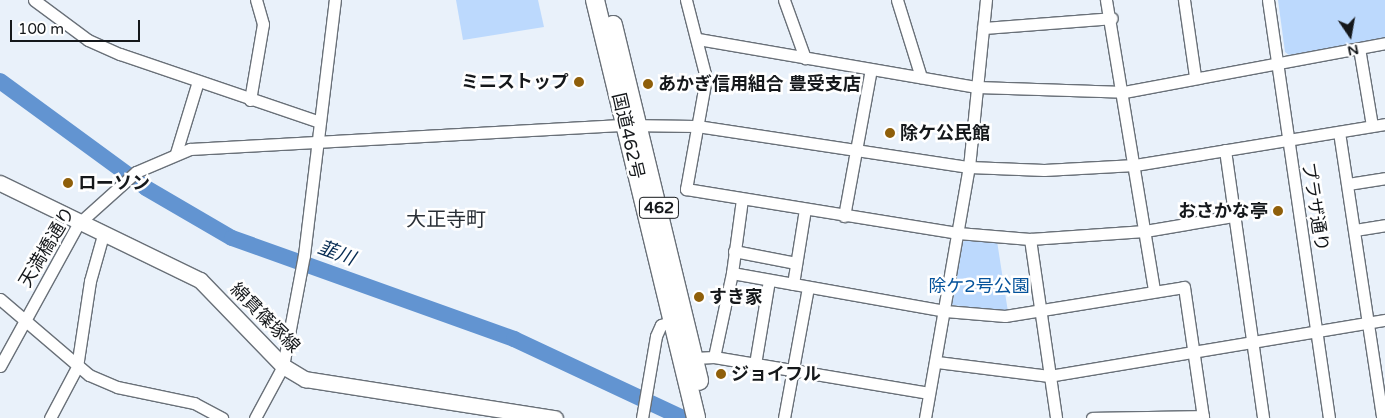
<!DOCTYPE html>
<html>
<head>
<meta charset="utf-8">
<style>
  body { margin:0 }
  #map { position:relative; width:1385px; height:418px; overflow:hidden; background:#e9f1fa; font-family:"Varela Round","Noto Sans JP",sans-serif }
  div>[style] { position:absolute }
  .green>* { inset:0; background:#bcd9fd }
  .river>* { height:16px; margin:-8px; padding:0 8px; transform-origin:8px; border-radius:8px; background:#6294d1 }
  .roads { filter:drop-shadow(1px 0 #697078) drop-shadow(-1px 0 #697078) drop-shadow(0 1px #697078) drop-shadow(0 -1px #697078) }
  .minor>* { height:11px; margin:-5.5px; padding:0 5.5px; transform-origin:5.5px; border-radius:5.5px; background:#fff }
  .major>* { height:15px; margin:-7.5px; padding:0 7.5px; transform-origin:7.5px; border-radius:7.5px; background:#fff }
  .highway>* { height:18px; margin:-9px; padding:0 9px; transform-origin:9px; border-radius:9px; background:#fff }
  .dots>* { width:14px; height:14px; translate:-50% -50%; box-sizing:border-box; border:2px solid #fff; border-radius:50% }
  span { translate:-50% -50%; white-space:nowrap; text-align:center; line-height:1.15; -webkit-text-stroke:5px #fff; paint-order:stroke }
  .shield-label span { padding:1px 4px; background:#fff; border:1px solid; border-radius:4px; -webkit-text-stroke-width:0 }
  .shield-label { font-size:16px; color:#15181b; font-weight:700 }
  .poi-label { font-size:18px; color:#15181b; font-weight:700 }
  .right { translate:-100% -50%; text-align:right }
  .left { translate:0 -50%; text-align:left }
  .street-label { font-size:18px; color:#15181b }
  .park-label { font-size:18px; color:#04529b }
  .water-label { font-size:19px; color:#062b52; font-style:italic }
  .quarter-label { font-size:20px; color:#292f36 }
  .north { position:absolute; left:1325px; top:10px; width:50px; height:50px; -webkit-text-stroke:4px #fff; paint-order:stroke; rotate:168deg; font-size:14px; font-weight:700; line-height:20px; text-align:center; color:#15181b }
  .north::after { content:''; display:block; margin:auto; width:18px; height:22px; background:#15181b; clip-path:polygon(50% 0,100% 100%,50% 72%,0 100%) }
  .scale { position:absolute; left:10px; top:20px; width:130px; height:22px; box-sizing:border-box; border:2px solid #15181b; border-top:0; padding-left:6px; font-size:15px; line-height:18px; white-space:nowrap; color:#15181b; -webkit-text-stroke:4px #fff; paint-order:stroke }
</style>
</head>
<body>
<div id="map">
  <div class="green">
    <i style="clip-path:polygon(456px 0,538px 0,544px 27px,463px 40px)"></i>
    <i style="clip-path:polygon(1278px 0,1385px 0,1385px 39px,1289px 55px,1285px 52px)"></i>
    <i style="clip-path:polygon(969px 239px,997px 241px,1008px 312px,952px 305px,963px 242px)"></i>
  </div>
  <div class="river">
    <i style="left:0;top:81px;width:181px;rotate:36.2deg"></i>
    <i style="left:146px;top:188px;width:99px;rotate:30.2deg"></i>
    <i style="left:232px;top:238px;width:300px;rotate:19.7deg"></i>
    <i style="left:514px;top:339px;width:187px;rotate:25.1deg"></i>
  </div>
  <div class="roads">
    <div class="minor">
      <i style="left:34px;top:0;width:67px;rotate:36.5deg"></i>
      <i style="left:88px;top:40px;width:35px;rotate:24deg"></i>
      <i style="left:120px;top:54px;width:211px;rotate:18.8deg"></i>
      <i style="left:686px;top:0;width:81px;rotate:75.6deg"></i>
      <i style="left:706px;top:78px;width:113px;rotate:100.2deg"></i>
      <i style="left:686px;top:189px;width:276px;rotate:9.2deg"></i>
      <i style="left:958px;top:233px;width:72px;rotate:4.8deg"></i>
      <i style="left:1030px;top:239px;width:115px;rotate:-4deg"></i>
      <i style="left:1145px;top:231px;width:89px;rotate:-9.7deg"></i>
      <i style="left:784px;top:0;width:62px;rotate:70.1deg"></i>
      <i style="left:897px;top:0;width:81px;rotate:72.7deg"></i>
      <i style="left:1106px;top:0;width:294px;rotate:80.6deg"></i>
      <i style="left:1184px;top:0;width:77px;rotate:81.8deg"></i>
      <i style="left:1268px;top:0;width:422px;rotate:81.7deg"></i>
      <i style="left:983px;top:28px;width:129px;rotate:-4.4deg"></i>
      <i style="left:698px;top:39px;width:283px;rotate:9.8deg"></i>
      <i style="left:977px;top:87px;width:147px;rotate:1.9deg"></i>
      <i style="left:1124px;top:92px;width:266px;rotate:-10.6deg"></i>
      <i style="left:1359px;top:48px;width:79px;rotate:80.5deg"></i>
      <i style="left:250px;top:100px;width:77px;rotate:-80.3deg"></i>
      <i style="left:263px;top:24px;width:25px;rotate:-106deg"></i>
      <i style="left:1339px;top:132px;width:289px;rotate:81.4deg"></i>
      <i style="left:1225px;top:150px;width:271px;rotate:81.9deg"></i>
      <i style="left:176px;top:153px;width:75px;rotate:-73deg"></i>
      <i style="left:1348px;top:184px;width:37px;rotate:-9deg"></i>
      <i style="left:844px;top:216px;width:149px;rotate:-79.6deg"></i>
      <i style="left:1355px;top:230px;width:30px;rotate:-9deg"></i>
      <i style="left:1030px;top:239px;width:181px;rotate:81.7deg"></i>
      <i style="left:734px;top:251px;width:63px;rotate:11deg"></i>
      <i style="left:732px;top:273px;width:75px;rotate:-82.3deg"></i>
      <i style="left:793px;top:284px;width:76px;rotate:-80.9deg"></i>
      <i style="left:0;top:299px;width:117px;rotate:40.5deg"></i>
      <i style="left:89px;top:375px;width:30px;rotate:23deg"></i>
      <i style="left:117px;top:387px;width:79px;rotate:11.7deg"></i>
      <i style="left:194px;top:403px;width:32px;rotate:28deg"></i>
      <i style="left:714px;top:357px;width:86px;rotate:-77.9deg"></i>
      <i style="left:732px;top:273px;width:216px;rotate:10.1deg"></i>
      <i style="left:945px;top:311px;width:60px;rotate:4.8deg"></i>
      <i style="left:1005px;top:316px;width:181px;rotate:-9.2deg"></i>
      <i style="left:1184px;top:287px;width:132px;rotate:81.7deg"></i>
      <i style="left:694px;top:358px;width:20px;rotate:-3deg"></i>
      <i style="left:714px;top:357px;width:218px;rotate:9.5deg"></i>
      <i style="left:937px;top:362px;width:113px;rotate:7.1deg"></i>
      <i style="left:1049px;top:376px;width:341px;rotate:-9.5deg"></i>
      <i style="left:755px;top:364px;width:85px;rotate:-80.5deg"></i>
      <i style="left:0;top:366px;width:162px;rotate:-61.2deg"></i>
      <i style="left:78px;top:224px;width:78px;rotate:-41.9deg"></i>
      <i style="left:136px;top:172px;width:59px;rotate:-23.1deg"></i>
      <i style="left:190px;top:149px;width:436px;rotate:-3.2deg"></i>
      <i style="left:625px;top:125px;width:72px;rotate:0.8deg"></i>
      <i style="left:697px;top:126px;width:275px;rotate:8.6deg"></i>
      <i style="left:969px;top:167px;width:75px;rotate:2.3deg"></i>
      <i style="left:1044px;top:170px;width:91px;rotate:-3.1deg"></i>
      <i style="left:1135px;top:165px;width:253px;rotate:-9.3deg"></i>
      <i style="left:50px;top:418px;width:58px;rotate:-62.1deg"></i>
      <i style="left:77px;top:367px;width:87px;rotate:-81.4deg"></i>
      <i style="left:90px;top:281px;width:48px;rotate:-74.2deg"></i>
      <i style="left:255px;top:418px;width:59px;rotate:-61.7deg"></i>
      <i style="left:283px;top:366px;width:113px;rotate:-79.3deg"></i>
      <i style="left:304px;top:255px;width:257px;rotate:-83.1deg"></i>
      <i style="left:642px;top:418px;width:83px;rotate:-80.3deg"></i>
      <i style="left:656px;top:336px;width:12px;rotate:-66deg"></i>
      <i style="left:661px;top:325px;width:13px;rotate:-18deg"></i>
      <i style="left:784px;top:418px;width:133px;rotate:-79.6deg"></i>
      <i style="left:925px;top:418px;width:255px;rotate:-80.1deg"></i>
      <i style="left:969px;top:167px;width:168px;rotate:-84.2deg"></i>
      <i style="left:1092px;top:418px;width:111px;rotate:-1deg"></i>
    </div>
    <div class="major">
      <i style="left:0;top:183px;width:222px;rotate:25.9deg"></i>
      <i style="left:200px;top:280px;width:120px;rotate:46deg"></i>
      <i style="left:283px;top:366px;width:26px;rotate:31deg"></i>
      <i style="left:305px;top:379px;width:253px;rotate:8.9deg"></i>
    </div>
    <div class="highway">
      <i style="left:595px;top:0;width:430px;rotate:76.4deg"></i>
      <i style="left:613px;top:25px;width:366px;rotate:76.4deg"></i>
    </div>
  </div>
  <div class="dots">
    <i style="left:579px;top:82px;background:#8f5f0a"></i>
    <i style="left:648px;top:84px;background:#8f5f0a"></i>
    <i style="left:890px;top:133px;background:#8f5f0a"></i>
    <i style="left:68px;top:183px;background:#8f5f0a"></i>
    <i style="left:1278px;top:211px;background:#8f5f0a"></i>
    <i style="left:699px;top:297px;background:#8f5f0a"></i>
    <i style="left:721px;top:374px;background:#8f5f0a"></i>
  </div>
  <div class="shield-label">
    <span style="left:659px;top:208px">462</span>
  </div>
  <div class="poi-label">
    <span class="right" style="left:569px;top:82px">ミニストップ</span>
    <span class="left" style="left:658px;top:84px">あかぎ信用組合 豊受支店</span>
    <span class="left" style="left:900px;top:133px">除ケ公民館</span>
    <span class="left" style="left:78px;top:183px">ローソン</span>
    <span class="right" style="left:1268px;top:211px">おさかな亭</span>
    <span class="left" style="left:709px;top:297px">すき家</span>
    <span class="left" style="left:731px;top:374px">ジョイフル</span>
  </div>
  <div class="street-label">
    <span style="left:628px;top:136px;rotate:77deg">国道462号</span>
    <span style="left:1315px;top:207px;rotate:81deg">プラザ通り</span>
    <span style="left:47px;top:247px;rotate:-59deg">天満橋通り</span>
    <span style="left:265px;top:318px;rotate:45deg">綿貫篠塚線</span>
  </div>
  <div class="park-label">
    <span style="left:979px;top:286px">除ケ2号公園</span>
  </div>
  <div class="water-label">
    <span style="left:336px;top:254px;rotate:20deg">韮川</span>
  </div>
  <div class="quarter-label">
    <span style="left:446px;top:220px">大正寺町</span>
  </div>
  <div class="north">N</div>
  <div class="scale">100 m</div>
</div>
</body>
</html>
